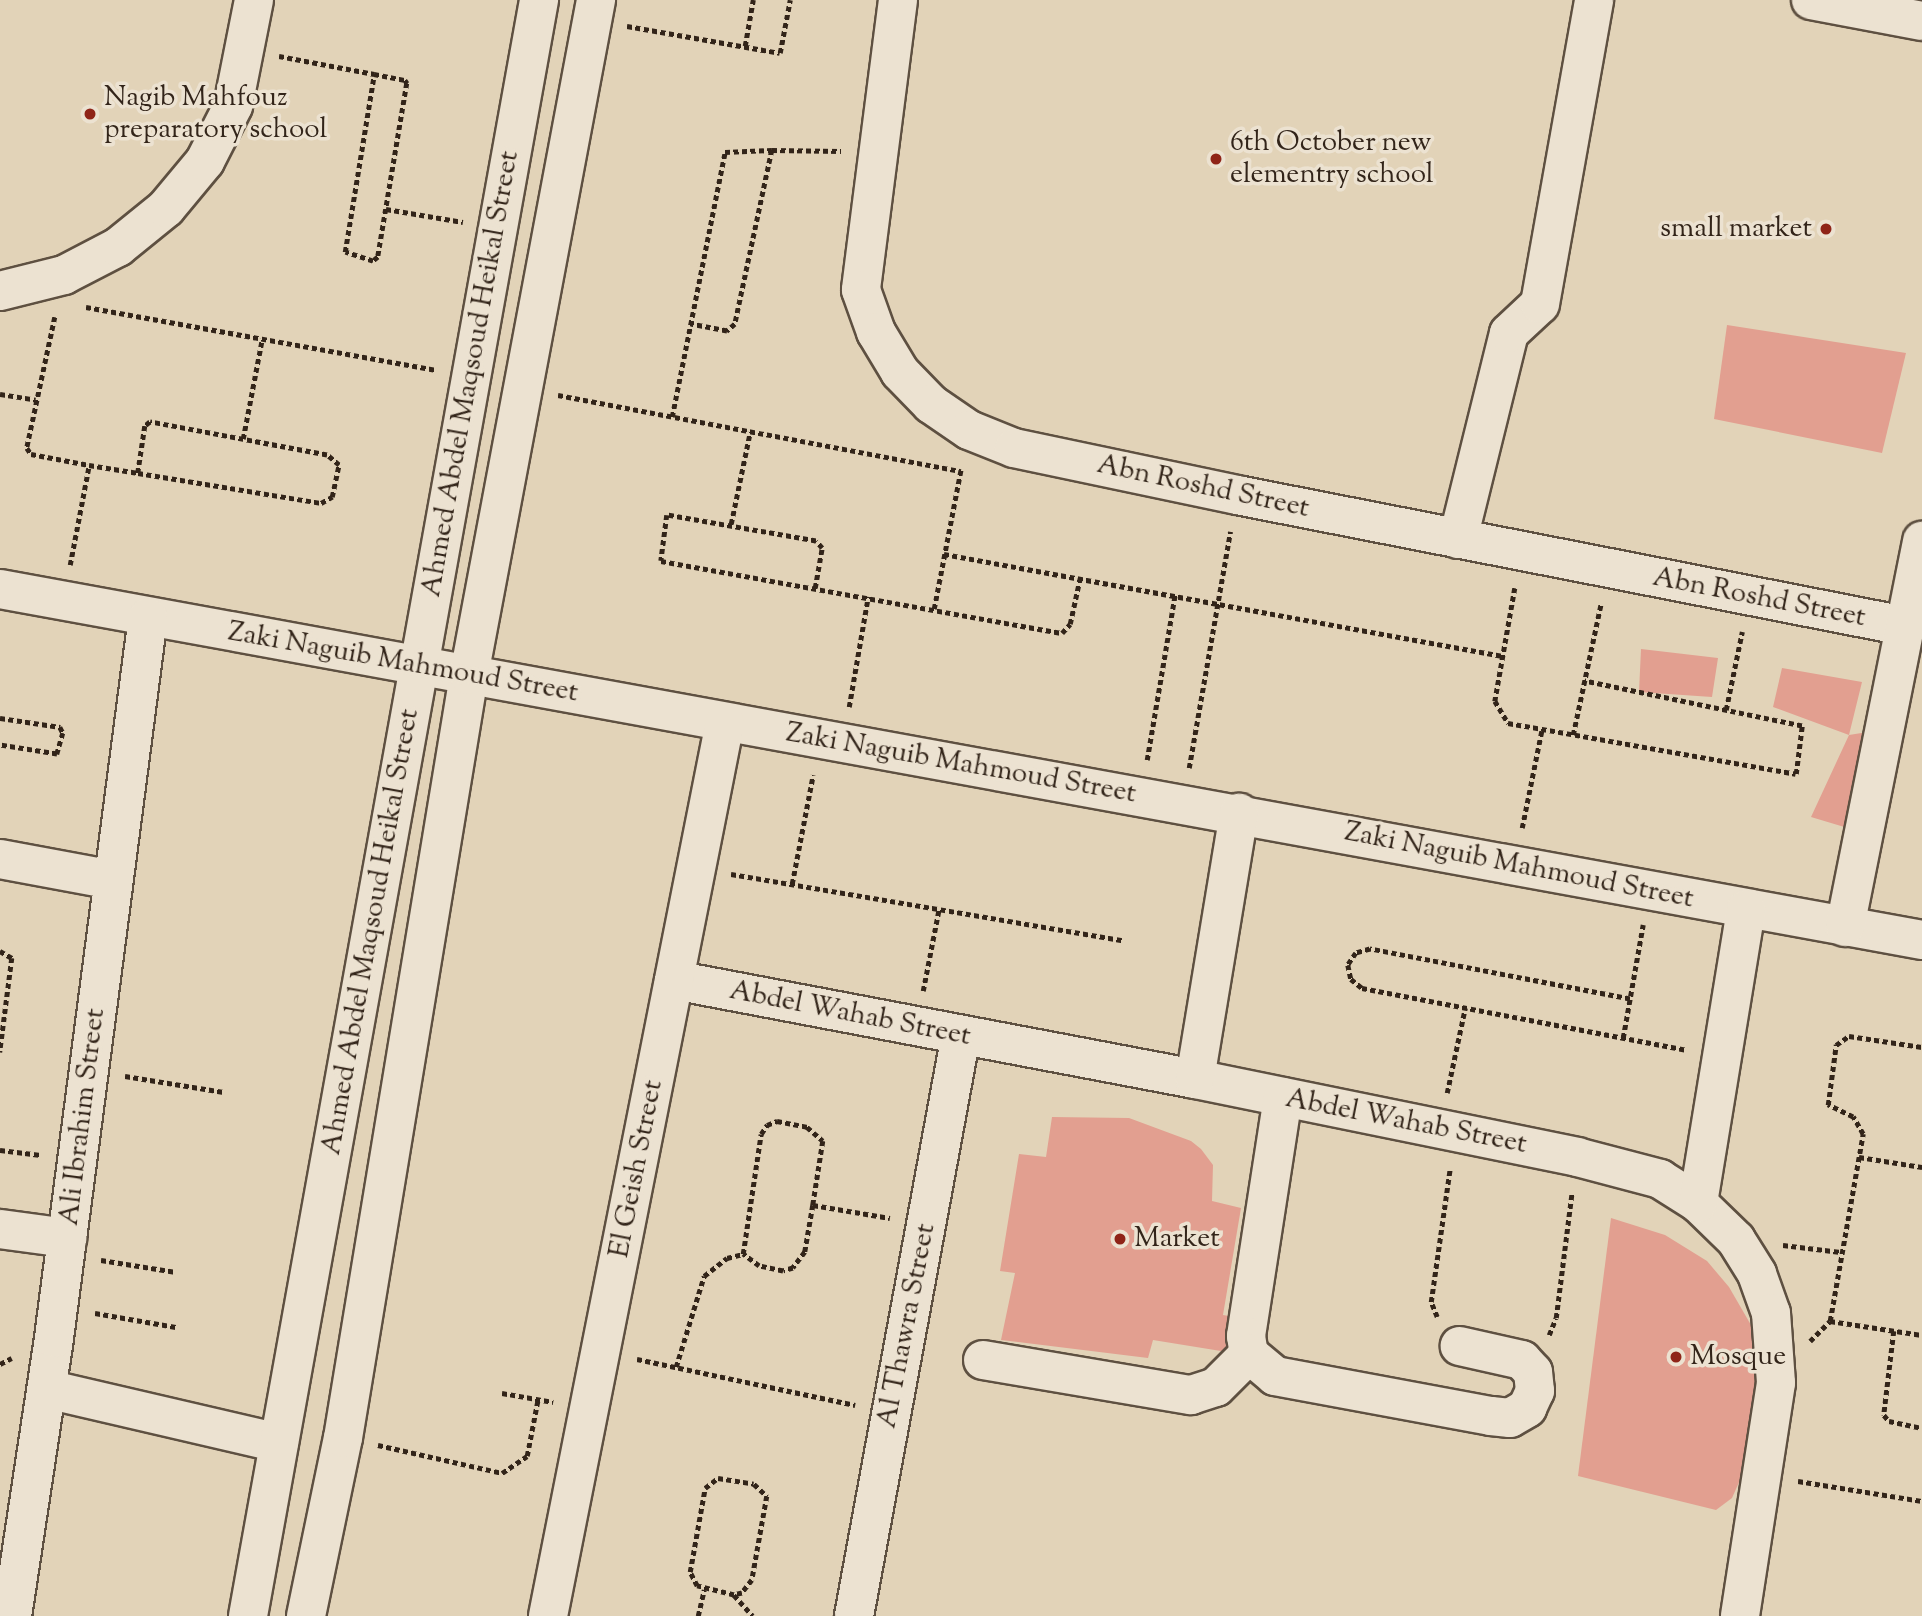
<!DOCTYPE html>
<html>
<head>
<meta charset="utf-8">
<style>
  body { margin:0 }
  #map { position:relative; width:1922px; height:1616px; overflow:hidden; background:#e2d3b8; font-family:"Sorts Mill Goudy",serif }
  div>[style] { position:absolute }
  .building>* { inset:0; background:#e29f90 }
  .path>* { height:4.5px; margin-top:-2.25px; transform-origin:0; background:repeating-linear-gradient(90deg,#322419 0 5px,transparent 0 8.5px) }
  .roads { filter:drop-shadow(2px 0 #5e5041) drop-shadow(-2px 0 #5e5041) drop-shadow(0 2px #5e5041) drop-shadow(0 -2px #5e5041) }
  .minor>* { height:38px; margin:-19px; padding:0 19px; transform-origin:19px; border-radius:19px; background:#ece2d1 }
  .dots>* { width:19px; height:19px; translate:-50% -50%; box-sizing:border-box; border:4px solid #ece2d1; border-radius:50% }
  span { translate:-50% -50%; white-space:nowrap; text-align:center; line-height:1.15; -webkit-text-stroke:7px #ece2d1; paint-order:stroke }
  .poi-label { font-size:28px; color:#322419 }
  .left { translate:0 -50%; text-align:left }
  .right { translate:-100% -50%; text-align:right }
  .street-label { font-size:28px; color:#322419 }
</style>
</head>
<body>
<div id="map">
  <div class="building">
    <i style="clip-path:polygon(1727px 325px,1906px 353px,1882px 453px,1714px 419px)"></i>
    <i style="clip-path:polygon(1641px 649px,1718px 658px,1712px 697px,1639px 692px)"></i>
    <i style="clip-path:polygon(1782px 668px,1862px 682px,1849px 735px,1874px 731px,1851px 829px,1811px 817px,1849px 735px,1773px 707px)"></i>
    <i style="clip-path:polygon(1052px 1117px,1129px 1118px,1191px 1141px,1201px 1149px,1213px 1165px,1212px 1201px,1241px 1208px,1223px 1315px,1235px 1317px,1227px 1352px,1153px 1340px,1148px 1358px,1001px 1340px,1015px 1273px,1000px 1271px,1019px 1154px,1046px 1157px)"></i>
    <i style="clip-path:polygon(1611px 1218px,1665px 1235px,1707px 1261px,1729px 1287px,1755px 1332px,1758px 1381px,1744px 1471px,1732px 1498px,1716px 1510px,1578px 1476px)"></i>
  </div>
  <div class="path">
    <i style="left:627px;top:26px;width:155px;rotate:10deg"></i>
    <i style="left:780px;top:53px;width:54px;rotate:-79.3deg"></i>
    <i style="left:745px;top:46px;width:47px;rotate:-80.1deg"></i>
    <i style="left:279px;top:56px;width:97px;rotate:10.7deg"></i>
    <i style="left:374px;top:74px;width:32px;rotate:11deg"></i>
    <i style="left:405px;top:80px;width:4px;rotate:56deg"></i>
    <i style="left:407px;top:83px;width:176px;rotate:99.5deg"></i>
    <i style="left:378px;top:257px;width:6px;rotate:141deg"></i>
    <i style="left:373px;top:261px;width:29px;rotate:-162deg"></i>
    <i style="left:345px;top:252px;width:180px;rotate:-80.7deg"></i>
    <i style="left:772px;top:150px;width:69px;rotate:0.8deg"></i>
    <i style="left:386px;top:209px;width:78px;rotate:9.6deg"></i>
    <i style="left:86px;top:307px;width:356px;rotate:10.2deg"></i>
    <i style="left:55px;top:317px;width:134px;rotate:102.1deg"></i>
    <i style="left:27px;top:448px;width:7px;rotate:56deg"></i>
    <i style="left:31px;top:454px;width:59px;rotate:10.7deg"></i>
    <i style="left:89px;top:465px;width:50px;rotate:9.3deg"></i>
    <i style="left:138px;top:473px;width:185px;rotate:9.3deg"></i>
    <i style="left:321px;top:503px;width:13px;rotate:-29deg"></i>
    <i style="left:332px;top:497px;width:33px;rotate:-78deg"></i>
    <i style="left:339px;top:465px;width:16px;rotate:-140deg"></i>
    <i style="left:327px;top:455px;width:180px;rotate:-169.4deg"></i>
    <i style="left:150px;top:422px;width:6px;rotate:141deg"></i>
    <i style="left:145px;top:426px;width:48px;rotate:98.5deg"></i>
    <i style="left:0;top:394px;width:36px;rotate:9deg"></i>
    <i style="left:558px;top:395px;width:410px;rotate:10.7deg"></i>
    <i style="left:672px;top:417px;width:270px;rotate:-78.7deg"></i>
    <i style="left:725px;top:152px;width:47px;rotate:-2.4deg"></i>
    <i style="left:772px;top:150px;width:178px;rotate:102deg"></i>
    <i style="left:735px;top:324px;width:11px;rotate:139deg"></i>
    <i style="left:727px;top:331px;width:37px;rotate:-169deg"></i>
    <i style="left:243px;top:439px;width:102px;rotate:-79.2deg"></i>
    <i style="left:731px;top:524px;width:94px;rotate:-78.3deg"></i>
    <i style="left:944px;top:554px;width:568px;rotate:10.34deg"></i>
    <i style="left:70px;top:565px;width:102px;rotate:-79.2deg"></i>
    <i style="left:815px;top:588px;width:41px;rotate:-80.1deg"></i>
    <i style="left:822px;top:548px;width:9px;rotate:-131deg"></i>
    <i style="left:816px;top:541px;width:151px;rotate:-170.1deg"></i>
    <i style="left:667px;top:515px;width:46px;rotate:97.4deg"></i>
    <i style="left:661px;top:561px;width:407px;rotate:10.2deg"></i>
    <i style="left:1062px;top:633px;width:12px;rotate:-48deg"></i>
    <i style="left:1070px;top:624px;width:47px;rotate:-77.7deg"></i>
    <i style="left:1515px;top:588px;width:115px;rotate:100deg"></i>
    <i style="left:1495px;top:701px;width:26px;rotate:59deg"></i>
    <i style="left:1508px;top:723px;width:292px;rotate:10deg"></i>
    <i style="left:1796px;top:774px;width:48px;rotate:-82.9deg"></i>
    <i style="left:1802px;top:726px;width:222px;rotate:-168.3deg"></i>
    <i style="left:934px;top:609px;width:143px;rotate:-79.1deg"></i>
    <i style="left:849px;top:707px;width:112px;rotate:-80.2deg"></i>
    <i style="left:1726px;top:710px;width:80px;rotate:-78.4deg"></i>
    <i style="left:0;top:718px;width:61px;rotate:8.5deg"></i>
    <i style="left:60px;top:727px;width:7px;rotate:63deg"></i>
    <i style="left:63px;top:733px;width:22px;rotate:106deg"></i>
    <i style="left:57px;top:754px;width:58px;rotate:-171deg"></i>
    <i style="left:1573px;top:735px;width:135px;rotate:-78deg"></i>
    <i style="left:1147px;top:760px;width:167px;rotate:-80.4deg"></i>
    <i style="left:1189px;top:768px;width:240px;rotate:-80.1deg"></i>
    <i style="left:1522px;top:828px;width:101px;rotate:-78.6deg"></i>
    <i style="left:731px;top:874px;width:397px;rotate:9.6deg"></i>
    <i style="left:792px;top:884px;width:111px;rotate:-79.1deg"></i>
    <i style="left:0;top:951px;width:14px;rotate:30deg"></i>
    <i style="left:12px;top:958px;width:95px;rotate:97.3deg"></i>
    <i style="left:923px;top:991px;width:84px;rotate:-79deg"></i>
    <i style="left:1630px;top:999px;width:265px;rotate:-169.1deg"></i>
    <i style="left:1370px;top:949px;width:15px;rotate:164deg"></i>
    <i style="left:1356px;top:953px;width:14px;rotate:124deg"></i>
    <i style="left:1348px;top:965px;width:14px;rotate:78deg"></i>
    <i style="left:1351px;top:979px;width:14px;rotate:39deg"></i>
    <i style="left:1362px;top:988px;width:331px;rotate:10.8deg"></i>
    <i style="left:1623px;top:1038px;width:115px;rotate:-80deg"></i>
    <i style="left:125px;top:1076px;width:100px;rotate:9.2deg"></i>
    <i style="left:1447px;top:1093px;width:87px;rotate:-78deg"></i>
    <i style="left:0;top:1150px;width:41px;rotate:7deg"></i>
    <i style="left:1859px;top:1157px;width:64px;rotate:9deg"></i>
    <i style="left:813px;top:1205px;width:48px;rotate:99.7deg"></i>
    <i style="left:805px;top:1252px;width:20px;rotate:127deg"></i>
    <i style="left:793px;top:1268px;width:10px;rotate:163deg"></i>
    <i style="left:783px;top:1271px;width:25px;rotate:-168deg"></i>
    <i style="left:759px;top:1266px;width:20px;rotate:-143deg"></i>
    <i style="left:743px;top:1254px;width:121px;rotate:-81.5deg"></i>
    <i style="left:761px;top:1134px;width:11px;rotate:-56deg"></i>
    <i style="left:767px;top:1125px;width:11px;rotate:-22deg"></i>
    <i style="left:777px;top:1121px;width:31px;rotate:11deg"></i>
    <i style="left:807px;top:1127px;width:21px;rotate:41deg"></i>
    <i style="left:823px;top:1141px;width:65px;rotate:98.9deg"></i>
    <i style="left:813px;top:1205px;width:78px;rotate:9.6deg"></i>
    <i style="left:1783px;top:1245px;width:58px;rotate:6.9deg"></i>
    <i style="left:101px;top:1260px;width:76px;rotate:9.1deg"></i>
    <i style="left:95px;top:1313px;width:82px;rotate:9.8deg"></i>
    <i style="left:1437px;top:1317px;width:16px;rotate:-112deg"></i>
    <i style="left:1431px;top:1302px;width:135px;rotate:-81.9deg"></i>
    <i style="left:1830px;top:1321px;width:190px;rotate:-80deg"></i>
    <i style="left:1863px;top:1134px;width:20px;rotate:-120deg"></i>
    <i style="left:1853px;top:1117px;width:28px;rotate:-154deg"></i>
    <i style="left:1828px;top:1105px;width:61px;rotate:-82.4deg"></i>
    <i style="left:1836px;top:1045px;width:16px;rotate:-35deg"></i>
    <i style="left:1849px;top:1036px;width:74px;rotate:8.6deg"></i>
    <i style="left:1894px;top:1331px;width:85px;rotate:96.8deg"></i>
    <i style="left:1884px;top:1415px;width:8px;rotate:50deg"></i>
    <i style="left:1889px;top:1421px;width:34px;rotate:12deg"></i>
    <i style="left:1549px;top:1335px;width:18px;rotate:-68deg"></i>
    <i style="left:1556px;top:1318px;width:127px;rotate:-82.8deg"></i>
    <i style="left:1810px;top:1341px;width:28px;rotate:-45deg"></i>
    <i style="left:1830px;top:1321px;width:93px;rotate:8.7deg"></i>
    <i style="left:637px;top:1359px;width:223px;rotate:11.9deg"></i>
    <i style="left:0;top:1364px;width:13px;rotate:-27deg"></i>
    <i style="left:676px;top:1367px;width:95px;rotate:-72.9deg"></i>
    <i style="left:704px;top:1276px;width:29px;rotate:-38deg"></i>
    <i style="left:727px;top:1258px;width:16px;rotate:-14deg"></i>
    <i style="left:502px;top:1393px;width:52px;rotate:10deg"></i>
    <i style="left:378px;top:1445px;width:127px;rotate:12.7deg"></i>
    <i style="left:502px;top:1473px;width:30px;rotate:-34deg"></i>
    <i style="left:527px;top:1456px;width:58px;rotate:-79.1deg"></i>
    <i style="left:718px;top:1478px;width:36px;rotate:9deg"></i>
    <i style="left:754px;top:1484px;width:18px;rotate:43deg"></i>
    <i style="left:767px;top:1496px;width:85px;rotate:100.1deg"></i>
    <i style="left:752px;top:1580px;width:16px;rotate:128deg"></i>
    <i style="left:742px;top:1593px;width:8px;rotate:166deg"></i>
    <i style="left:734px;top:1595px;width:38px;rotate:-166deg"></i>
    <i style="left:697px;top:1586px;width:16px;rotate:-117deg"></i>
    <i style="left:690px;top:1572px;width:85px;rotate:-79.9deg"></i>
    <i style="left:705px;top:1488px;width:16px;rotate:-38deg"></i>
    <i style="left:1798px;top:1481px;width:126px;rotate:9.2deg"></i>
    <i style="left:734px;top:1595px;width:28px;rotate:48deg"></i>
    <i style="left:698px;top:1616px;width:27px;rotate:-77deg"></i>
  </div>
  <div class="roads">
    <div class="minor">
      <i style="left:898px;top:0;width:292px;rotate:97.3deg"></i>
      <i style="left:861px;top:290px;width:45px;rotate:70.3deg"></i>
      <i style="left:876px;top:332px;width:47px;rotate:59deg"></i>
      <i style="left:900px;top:372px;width:45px;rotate:45.9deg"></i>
      <i style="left:931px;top:404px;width:46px;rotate:34.4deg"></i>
      <i style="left:969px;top:430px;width:48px;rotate:21.8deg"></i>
      <i style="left:1014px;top:448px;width:228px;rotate:11.9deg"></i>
      <i style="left:1237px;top:495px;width:681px;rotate:11.1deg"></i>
      <i style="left:1811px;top:0;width:113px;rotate:10.7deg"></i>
      <i style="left:0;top:291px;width:66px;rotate:-14deg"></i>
      <i style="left:64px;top:275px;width:61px;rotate:-27.4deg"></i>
      <i style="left:118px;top:247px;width:62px;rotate:-39.1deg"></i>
      <i style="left:166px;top:208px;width:61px;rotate:-50.3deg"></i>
      <i style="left:205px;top:161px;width:62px;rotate:-63deg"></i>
      <i style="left:233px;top:106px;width:108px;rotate:-78.8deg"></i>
      <i style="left:1458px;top:539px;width:212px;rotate:-76.1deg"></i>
      <i style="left:1509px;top:333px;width:42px;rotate:-43.1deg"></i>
      <i style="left:1540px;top:304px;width:309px;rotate:-79.9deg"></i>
      <i style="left:0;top:589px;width:1954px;rotate:10.35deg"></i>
      <i style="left:0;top:859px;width:115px;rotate:10.5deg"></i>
      <i style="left:1845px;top:927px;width:394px;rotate:-78.7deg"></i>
      <i style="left:674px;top:980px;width:530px;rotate:10.76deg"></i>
      <i style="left:1195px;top:1079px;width:390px;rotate:11.5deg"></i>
      <i style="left:1577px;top:1157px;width:86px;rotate:14.8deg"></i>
      <i style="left:1660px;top:1179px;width:45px;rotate:32.3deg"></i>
      <i style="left:1698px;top:1203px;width:53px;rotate:44.2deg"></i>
      <i style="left:1736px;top:1240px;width:40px;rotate:58deg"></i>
      <i style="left:1757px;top:1274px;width:41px;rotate:70.3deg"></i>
      <i style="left:1771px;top:1313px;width:70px;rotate:85.9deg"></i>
      <i style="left:1776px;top:1383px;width:236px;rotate:98.8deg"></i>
      <i style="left:1195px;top:1079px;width:270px;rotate:-80.6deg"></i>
      <i style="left:1283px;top:1097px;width:242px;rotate:98.8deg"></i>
      <i style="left:1246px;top:1336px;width:18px;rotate:81deg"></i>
      <i style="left:1249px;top:1354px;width:34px;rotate:40deg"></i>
      <i style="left:1275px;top:1376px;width:220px;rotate:10.5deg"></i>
      <i style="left:1491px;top:1416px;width:19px;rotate:6deg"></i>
      <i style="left:1510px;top:1418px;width:20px;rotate:-30deg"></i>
      <i style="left:1527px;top:1408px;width:19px;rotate:-65deg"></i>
      <i style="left:1535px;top:1391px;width:19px;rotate:-96deg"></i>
      <i style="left:1533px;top:1372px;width:16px;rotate:-133deg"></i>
      <i style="left:1522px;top:1360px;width:64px;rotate:-167.3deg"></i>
      <i style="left:1698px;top:1203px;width:298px;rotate:-80.7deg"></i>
      <i style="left:0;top:1229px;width:68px;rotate:7.7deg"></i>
      <i style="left:983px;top:1360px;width:211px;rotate:9.6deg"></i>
      <i style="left:1191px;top:1395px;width:26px;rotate:-18deg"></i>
      <i style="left:1216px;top:1387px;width:47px;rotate:-45deg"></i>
      <i style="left:47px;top:1389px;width:238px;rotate:13.1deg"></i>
      <i style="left:12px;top:1616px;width:281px;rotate:-81.4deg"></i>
      <i style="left:54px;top:1338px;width:727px;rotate:-82.57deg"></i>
      <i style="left:248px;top:1616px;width:1642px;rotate:-79.79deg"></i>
      <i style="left:306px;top:1616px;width:182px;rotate:-78.3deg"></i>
      <i style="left:343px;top:1438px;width:773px;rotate:-80.62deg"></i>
      <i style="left:469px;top:675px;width:687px;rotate:-79.34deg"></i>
      <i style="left:548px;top:1616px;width:911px;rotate:-78.8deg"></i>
      <i style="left:854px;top:1616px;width:591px;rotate:-79.57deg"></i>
    </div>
  </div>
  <div class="dots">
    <i style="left:90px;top:114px;background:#8f2418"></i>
    <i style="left:1216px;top:159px;background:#8f2418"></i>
    <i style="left:1826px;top:229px;background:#8f2418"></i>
    <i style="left:1120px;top:1239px;background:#8f2418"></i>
    <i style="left:1676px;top:1357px;background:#8f2418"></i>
  </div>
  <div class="poi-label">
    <span class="left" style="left:104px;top:114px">Nagib Mahfouz<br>preparatory school</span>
    <span class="left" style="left:1230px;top:159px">6th October new<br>elementry school</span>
    <span class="right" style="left:1812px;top:229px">small market</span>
    <span class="left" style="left:1134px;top:1239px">Market</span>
    <span class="left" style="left:1690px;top:1357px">Mosque</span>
  </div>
  <div class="street-label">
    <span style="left:471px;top:374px;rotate:-80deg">Ahmed Abdel Maqsoud Heikal Street</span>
    <span style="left:1203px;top:487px;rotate:12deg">Abn Roshd Street</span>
    <span style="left:1759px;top:598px;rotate:11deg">Abn Roshd Street</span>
    <span style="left:403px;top:663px;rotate:10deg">Zaki Naguib Mahmoud Street</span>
    <span style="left:961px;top:764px;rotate:10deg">Zaki Naguib Mahmoud Street</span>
    <span style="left:1519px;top:866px;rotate:11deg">Zaki Naguib Mahmoud Street</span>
    <span style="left:371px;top:932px;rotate:-80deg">Ahmed Abdel Maqsoud Heikal Street</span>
    <span style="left:850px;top:1014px;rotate:11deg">Abdel Wahab Street</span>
    <span style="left:83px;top:1117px;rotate:-83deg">Ali Ibrahim Street</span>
    <span style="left:1406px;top:1122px;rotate:11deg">Abdel Wahab Street</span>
    <span style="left:637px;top:1169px;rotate:-79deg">El Geish Street</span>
    <span style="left:907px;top:1326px;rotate:-79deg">Al Thawra Street</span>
  </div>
</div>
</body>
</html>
